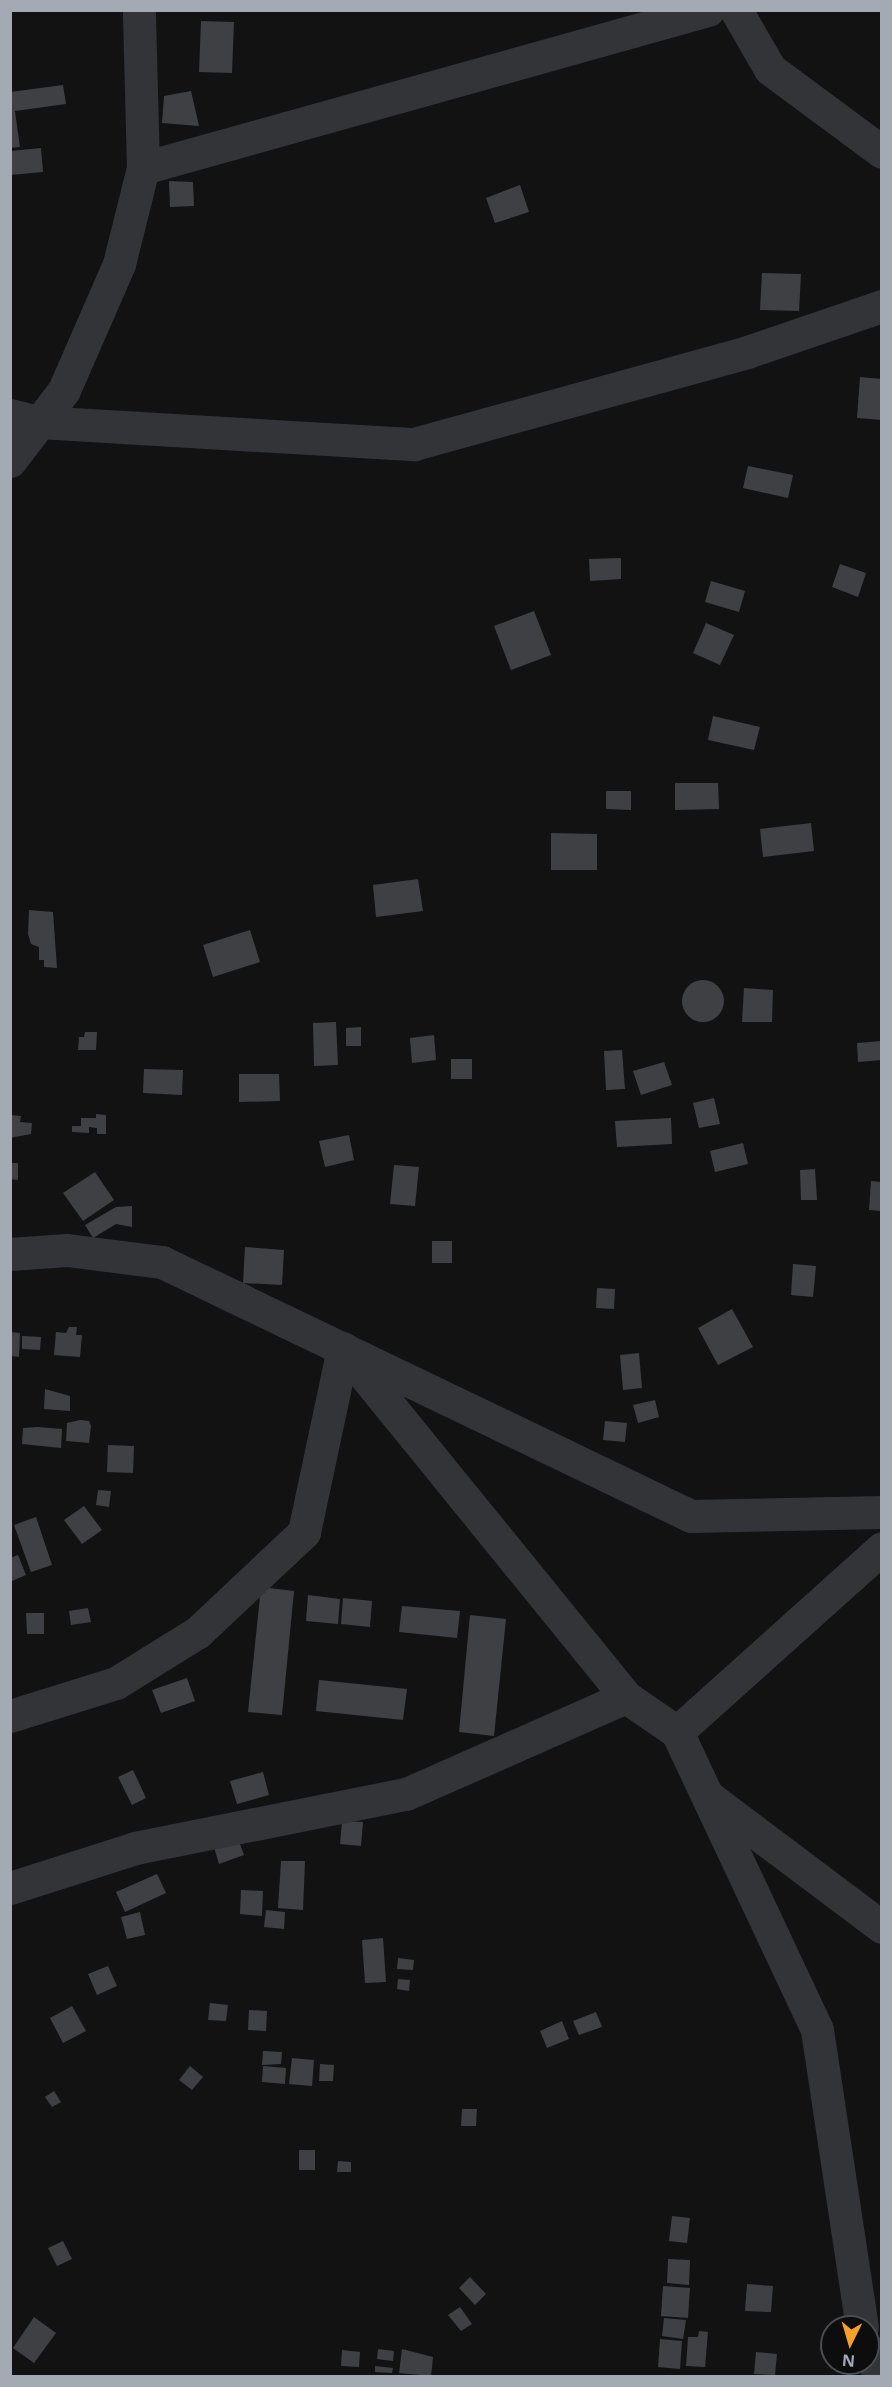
<!DOCTYPE html>
<html>
<head>
<meta charset="utf-8">
<style>
  body { margin:0 }
  #map { position:relative; width:892px; height:2387px; overflow:hidden; background:#121213; font-family:"Noto Sans",sans-serif }
  div>[style] { position:absolute }
  .building>* { inset:0; background:#3e4043 }
  .round { border-radius:50% }
  .minor>* { height:33px; margin:-16.5px; padding:0 16.5px; transform-origin:16.5px; border-radius:16.5px; background:#333438 }
  span { translate:-50% -50%; white-space:nowrap; text-align:center; line-height:1.15; -webkit-text-stroke:5px #0d0d0e; paint-order:stroke }
  .frame { position:absolute; inset:0; border:12px solid #a3aab4; pointer-events:none }
  .north { position:absolute; left:820px; top:2315px; width:60px; height:60px; box-sizing:border-box; background:#0d0d0e; border:2px solid #494c50; border-radius:50%; rotate:185deg; font-size:16px; font-weight:700; line-height:24px; text-align:center; color:#a3aab4 }
  .north::after { content:''; display:block; margin:auto; width:21px; height:27px; background:#f5a028; clip-path:polygon(50% 0,100% 100%,50% 72%,0 100%) }
</style>
</head>
<body>
<div id="map">
  <div class="building">
    <i style="clip-path:polygon(201px 21px,234px 22px,232px 73px,199px 72px)"></i>
    <i style="clip-path:polygon(63px 85px,66px 104px,15px 111px,20px 147px,10px 148px,10px 92px)"></i>
    <i style="clip-path:polygon(191px 91px,199px 126px,162px 123px,164px 96px)"></i>
    <i style="clip-path:polygon(41px 148px,43px 172px,10px 175px,10px 151px)"></i>
    <i style="clip-path:polygon(169px 181px,193px 182px,194px 206px,170px 207px)"></i>
    <i style="clip-path:polygon(520px 185px,529px 212px,495px 223px,486px 198px)"></i>
    <i style="clip-path:polygon(762px 273px,801px 274px,799px 311px,760px 310px)"></i>
    <i style="clip-path:polygon(860px 377px,882px 379px,882px 420px,857px 418px)"></i>
    <i style="clip-path:polygon(748px 466px,793px 475px,788px 498px,743px 488px)"></i>
    <i style="clip-path:polygon(621px 558px,621px 579px,590px 581px,589px 559px)"></i>
    <i style="clip-path:polygon(840px 564px,866px 573px,858px 597px,832px 587px)"></i>
    <i style="clip-path:polygon(711px 581px,745px 591px,739px 612px,705px 602px)"></i>
    <i style="clip-path:polygon(534px 611px,551px 655px,511px 670px,494px 626px)"></i>
    <i style="clip-path:polygon(706px 623px,734px 635px,720px 665px,693px 653px)"></i>
    <i style="clip-path:polygon(713px 716px,760px 727px,754px 750px,708px 740px)"></i>
    <i style="clip-path:polygon(675px 783px,718px 783px,719px 809px,675px 810px)"></i>
    <i style="clip-path:polygon(606px 791px,631px 791px,631px 810px,606px 809px)"></i>
    <i style="clip-path:polygon(811px 823px,814px 851px,763px 857px,760px 829px)"></i>
    <i style="clip-path:polygon(551px 833px,597px 834px,597px 870px,551px 870px)"></i>
    <i style="clip-path:polygon(418px 879px,423px 911px,376px 917px,373px 885px)"></i>
    <i style="clip-path:polygon(29px 910px,53px 912px,57px 968px,44px 967px,44px 960px,39px 960px,39px 947px,31px 944px,28px 934px)"></i>
    <i style="clip-path:polygon(250px 930px,260px 962px,213px 977px,203px 945px)"></i>
    <i class="round" style="left:682px;top:980px;width:42px;height:42px"></i>
    <i style="clip-path:polygon(744px 988px,773px 990px,772px 1022px,742px 1022px)"></i>
    <i style="clip-path:polygon(336px 1022px,338px 1065px,314px 1066px,313px 1023px)"></i>
    <i style="clip-path:polygon(361px 1027px,361px 1046px,346px 1046px,346px 1028px)"></i>
    <i style="clip-path:polygon(85px 1032px,97px 1032px,96px 1050px,78px 1050px,79px 1037px,84px 1037px)"></i>
    <i style="clip-path:polygon(434px 1035px,436px 1060px,412px 1063px,410px 1038px)"></i>
    <i style="clip-path:polygon(882px 1041px,882px 1060px,858px 1062px,857px 1043px)"></i>
    <i style="clip-path:polygon(622px 1050px,625px 1089px,606px 1090px,604px 1051px)"></i>
    <i style="clip-path:polygon(451px 1059px,472px 1059px,472px 1079px,451px 1079px)"></i>
    <i style="clip-path:polygon(664px 1062px,672px 1085px,641px 1095px,633px 1071px)"></i>
    <i style="clip-path:polygon(144px 1069px,183px 1070px,182px 1095px,143px 1093px)"></i>
    <i style="clip-path:polygon(239px 1074px,279px 1074px,280px 1101px,239px 1102px)"></i>
    <i style="clip-path:polygon(714px 1098px,720px 1124px,699px 1128px,693px 1103px)"></i>
    <i style="clip-path:polygon(96px 1114px,106px 1115px,106px 1134px,97px 1134px,97px 1128px,89px 1127px,89px 1133px,72px 1132px,72px 1126px,81px 1126px,81px 1118px,96px 1118px)"></i>
    <i style="clip-path:polygon(10px 1115px,21px 1116px,20px 1122px,32px 1123px,31px 1134px,10px 1138px)"></i>
    <i style="clip-path:polygon(671px 1118px,672px 1144px,617px 1147px,615px 1121px)"></i>
    <i style="clip-path:polygon(349px 1135px,354px 1160px,325px 1167px,319px 1141px)"></i>
    <i style="clip-path:polygon(743px 1143px,748px 1164px,715px 1172px,710px 1151px)"></i>
    <i style="clip-path:polygon(10px 1163px,18px 1163px,18px 1180px,10px 1179px)"></i>
    <i style="clip-path:polygon(394px 1165px,419px 1167px,415px 1206px,390px 1204px)"></i>
    <i style="clip-path:polygon(815px 1169px,817px 1200px,801px 1200px,800px 1170px)"></i>
    <i style="clip-path:polygon(95px 1172px,114px 1200px,83px 1221px,63px 1193px)"></i>
    <i style="clip-path:polygon(871px 1181px,882px 1182px,882px 1211px,869px 1210px)"></i>
    <i style="clip-path:polygon(132px 1206px,132px 1227px,116px 1224px,93px 1238px,85px 1225px,116px 1207px)"></i>
    <i style="clip-path:polygon(432px 1241px,452px 1241px,452px 1263px,432px 1263px)"></i>
    <i style="clip-path:polygon(245px 1247px,284px 1250px,282px 1285px,243px 1283px)"></i>
    <i style="clip-path:polygon(793px 1264px,816px 1266px,813px 1297px,791px 1295px)"></i>
    <i style="clip-path:polygon(597px 1288px,615px 1289px,614px 1309px,596px 1308px)"></i>
    <i style="clip-path:polygon(732px 1309px,753px 1347px,718px 1365px,698px 1328px)"></i>
    <i style="clip-path:polygon(69px 1327px,77px 1327px,76px 1335px,82px 1335px,80px 1357px,54px 1355px,56px 1332px,66px 1333px)"></i>
    <i style="clip-path:polygon(10px 1332px,20px 1333px,19px 1357px,10px 1356px)"></i>
    <i style="clip-path:polygon(22px 1336px,41px 1337px,40px 1350px,22px 1349px)"></i>
    <i style="clip-path:polygon(639px 1353px,642px 1388px,623px 1390px,620px 1355px)"></i>
    <i style="clip-path:polygon(45px 1389px,70px 1396px,70px 1411px,44px 1409px)"></i>
    <i style="clip-path:polygon(655px 1400px,659px 1417px,638px 1423px,633px 1405px)"></i>
    <i style="clip-path:polygon(80px 1420px,89px 1421px,91px 1426px,89px 1443px,66px 1441px,67px 1423px)"></i>
    <i style="clip-path:polygon(605px 1421px,627px 1423px,625px 1442px,603px 1440px)"></i>
    <i style="clip-path:polygon(38px 1427px,62px 1429px,61px 1448px,22px 1444px,23px 1428px)"></i>
    <i style="clip-path:polygon(108px 1445px,134px 1446px,133px 1473px,107px 1472px)"></i>
    <i style="clip-path:polygon(98px 1490px,111px 1491px,109px 1507px,96px 1505px)"></i>
    <i style="clip-path:polygon(84px 1506px,102px 1530px,82px 1544px,64px 1520px)"></i>
    <i style="clip-path:polygon(36px 1517px,52px 1565px,31px 1572px,14px 1525px)"></i>
    <i style="clip-path:polygon(18px 1555px,26px 1575px,12px 1581px,10px 1558px)"></i>
    <i style="clip-path:polygon(261px 1587px,294px 1591px,282px 1715px,248px 1712px)"></i>
    <i style="clip-path:polygon(308px 1595px,340px 1599px,338px 1624px,306px 1621px)"></i>
    <i style="clip-path:polygon(343px 1598px,372px 1601px,370px 1627px,341px 1624px)"></i>
    <i style="clip-path:polygon(402px 1606px,460px 1611px,457px 1638px,399px 1632px)"></i>
    <i style="clip-path:polygon(88px 1608px,91px 1622px,71px 1625px,69px 1611px)"></i>
    <i style="clip-path:polygon(26px 1613px,44px 1613px,44px 1634px,27px 1634px)"></i>
    <i style="clip-path:polygon(470px 1615px,506px 1619px,494px 1736px,459px 1732px)"></i>
    <i style="clip-path:polygon(187px 1678px,195px 1701px,161px 1713px,152px 1690px)"></i>
    <i style="clip-path:polygon(319px 1680px,407px 1689px,403px 1720px,316px 1711px)"></i>
    <i style="clip-path:polygon(133px 1770px,146px 1798px,132px 1805px,118px 1777px)"></i>
    <i style="clip-path:polygon(263px 1772px,269px 1795px,237px 1804px,230px 1781px)"></i>
    <i style="clip-path:polygon(342px 1821px,363px 1822px,361px 1846px,340px 1844px)"></i>
    <i style="clip-path:polygon(238px 1839px,244px 1855px,219px 1864px,214px 1847px)"></i>
    <i style="clip-path:polygon(281px 1861px,305px 1861px,303px 1910px,278px 1908px)"></i>
    <i style="clip-path:polygon(157px 1874px,166px 1893px,125px 1912px,116px 1892px)"></i>
    <i style="clip-path:polygon(241px 1890px,263px 1891px,262px 1916px,240px 1914px)"></i>
    <i style="clip-path:polygon(266px 1910px,285px 1912px,284px 1929px,264px 1927px)"></i>
    <i style="clip-path:polygon(140px 1912px,145px 1935px,127px 1939px,121px 1917px)"></i>
    <i style="clip-path:polygon(383px 1938px,386px 1982px,365px 1983px,362px 1940px)"></i>
    <i style="clip-path:polygon(398px 1958px,414px 1960px,413px 1970px,397px 1969px)"></i>
    <i style="clip-path:polygon(108px 1966px,117px 1986px,97px 1995px,88px 1974px)"></i>
    <i style="clip-path:polygon(398px 1979px,410px 1980px,409px 1991px,397px 1989px)"></i>
    <i style="clip-path:polygon(210px 2003px,228px 2005px,226px 2021px,208px 2020px)"></i>
    <i style="clip-path:polygon(72px 2006px,86px 2031px,63px 2043px,50px 2018px)"></i>
    <i style="clip-path:polygon(249px 2010px,267px 2011px,266px 2031px,248px 2030px)"></i>
    <i style="clip-path:polygon(596px 2012px,602px 2027px,579px 2035px,573px 2021px)"></i>
    <i style="clip-path:polygon(562px 2021px,569px 2039px,547px 2048px,540px 2031px)"></i>
    <i style="clip-path:polygon(263px 2051px,282px 2052px,281px 2064px,262px 2065px)"></i>
    <i style="clip-path:polygon(292px 2058px,314px 2060px,312px 2086px,289px 2084px)"></i>
    <i style="clip-path:polygon(320px 2064px,334px 2065px,333px 2081px,319px 2081px)"></i>
    <i style="clip-path:polygon(190px 2066px,203px 2077px,192px 2090px,179px 2080px)"></i>
    <i style="clip-path:polygon(263px 2066px,286px 2068px,285px 2084px,262px 2082px)"></i>
    <i style="clip-path:polygon(54px 2091px,61px 2102px,52px 2107px,45px 2097px)"></i>
    <i style="clip-path:polygon(462px 2109px,477px 2109px,476px 2126px,461px 2126px)"></i>
    <i style="clip-path:polygon(299px 2150px,315px 2150px,315px 2170px,299px 2170px)"></i>
    <i style="clip-path:polygon(338px 2161px,351px 2162px,351px 2172px,337px 2172px)"></i>
    <i style="clip-path:polygon(672px 2216px,690px 2218px,687px 2243px,669px 2241px)"></i>
    <i style="clip-path:polygon(63px 2241px,72px 2259px,57px 2266px,48px 2248px)"></i>
    <i style="clip-path:polygon(668px 2259px,690px 2260px,689px 2285px,667px 2283px)"></i>
    <i style="clip-path:polygon(470px 2277px,486px 2294px,475px 2305px,459px 2288px)"></i>
    <i style="clip-path:polygon(747px 2284px,773px 2286px,771px 2312px,745px 2311px)"></i>
    <i style="clip-path:polygon(663px 2286px,690px 2288px,688px 2318px,661px 2316px)"></i>
    <i style="clip-path:polygon(460px 2307px,472px 2324px,461px 2331px,448px 2315px)"></i>
    <i style="clip-path:polygon(34px 2317px,56px 2333px,34px 2363px,13px 2348px)"></i>
    <i style="clip-path:polygon(664px 2318px,686px 2320px,683px 2339px,662px 2336px)"></i>
    <i style="clip-path:polygon(699px 2331px,708px 2332px,705px 2367px,686px 2366px,688px 2337px,698px 2337px)"></i>
    <i style="clip-path:polygon(660px 2339px,682px 2341px,680px 2369px,658px 2367px)"></i>
    <i style="clip-path:polygon(378px 2349px,394px 2351px,393px 2361px,377px 2359px)"></i>
    <i style="clip-path:polygon(402px 2349px,433px 2357px,431px 2376px,399px 2373px)"></i>
    <i style="clip-path:polygon(342px 2350px,360px 2352px,359px 2367px,341px 2366px)"></i>
    <i style="clip-path:polygon(756px 2352px,777px 2354px,775px 2375px,754px 2374px)"></i>
    <i style="clip-path:polygon(375px 2366px,393px 2368px,392px 2373px,375px 2372px)"></i>
  </div>
  <div class="minor">
    <i style="left:736px;top:10px;width:68px;rotate:60deg"></i>
    <i style="left:770px;top:69px;width:139px;rotate:36.5deg"></i>
    <i style="left:143px;top:168px;width:587px;rotate:-15.62deg"></i>
    <i style="left:10px;top:415px;width:30px;rotate:14deg"></i>
    <i style="left:39px;top:422px;width:376px;rotate:3.4deg"></i>
    <i style="left:414px;top:444px;width:345px;rotate:-15.4deg"></i>
    <i style="left:747px;top:352px;width:143px;rotate:-18.8deg"></i>
    <i style="left:10px;top:461px;width:89px;rotate:-52.7deg"></i>
    <i style="left:64px;top:390px;width:137px;rotate:-66.4deg"></i>
    <i style="left:119px;top:264px;width:99px;rotate:-76deg"></i>
    <i style="left:143px;top:168px;width:158px;rotate:-91.5deg"></i>
    <i style="left:10px;top:1254px;width:57px;rotate:-4deg"></i>
    <i style="left:67px;top:1250px;width:96px;rotate:7.2deg"></i>
    <i style="left:162px;top:1262px;width:587px;rotate:25.65deg"></i>
    <i style="left:691px;top:1516px;width:191px;rotate:-1.2deg"></i>
    <i style="left:349px;top:1356px;width:439px;rotate:50.9deg"></i>
    <i style="left:10px;top:1716px;width:111px;rotate:-17.3deg"></i>
    <i style="left:116px;top:1683px;width:97px;rotate:-31.9deg"></i>
    <i style="left:198px;top:1632px;width:146px;rotate:-43.3deg"></i>
    <i style="left:304px;top:1532px;width:188px;rotate:-78deg"></i>
    <i style="left:677px;top:1732px;width:275px;rotate:-41.9deg"></i>
    <i style="left:710px;top:1798px;width:215px;rotate:36.9deg"></i>
    <i style="left:10px;top:1888px;width:131px;rotate:-17.7deg"></i>
    <i style="left:135px;top:1848px;width:276px;rotate:-11.3deg"></i>
    <i style="left:406px;top:1794px;width:240px;rotate:-23.8deg"></i>
    <i style="left:626px;top:1697px;width:62px;rotate:34.5deg"></i>
    <i style="left:677px;top:1732px;width:329px;rotate:64.8deg"></i>
    <i style="left:817px;top:2030px;width:300px;rotate:81.4deg"></i>
    <i style="left:868px;top:2349px;width:30px;rotate:66deg"></i>
  </div>
  <div class="frame"></div>
  <div class="north">N</div>
</div>
</body>
</html>
